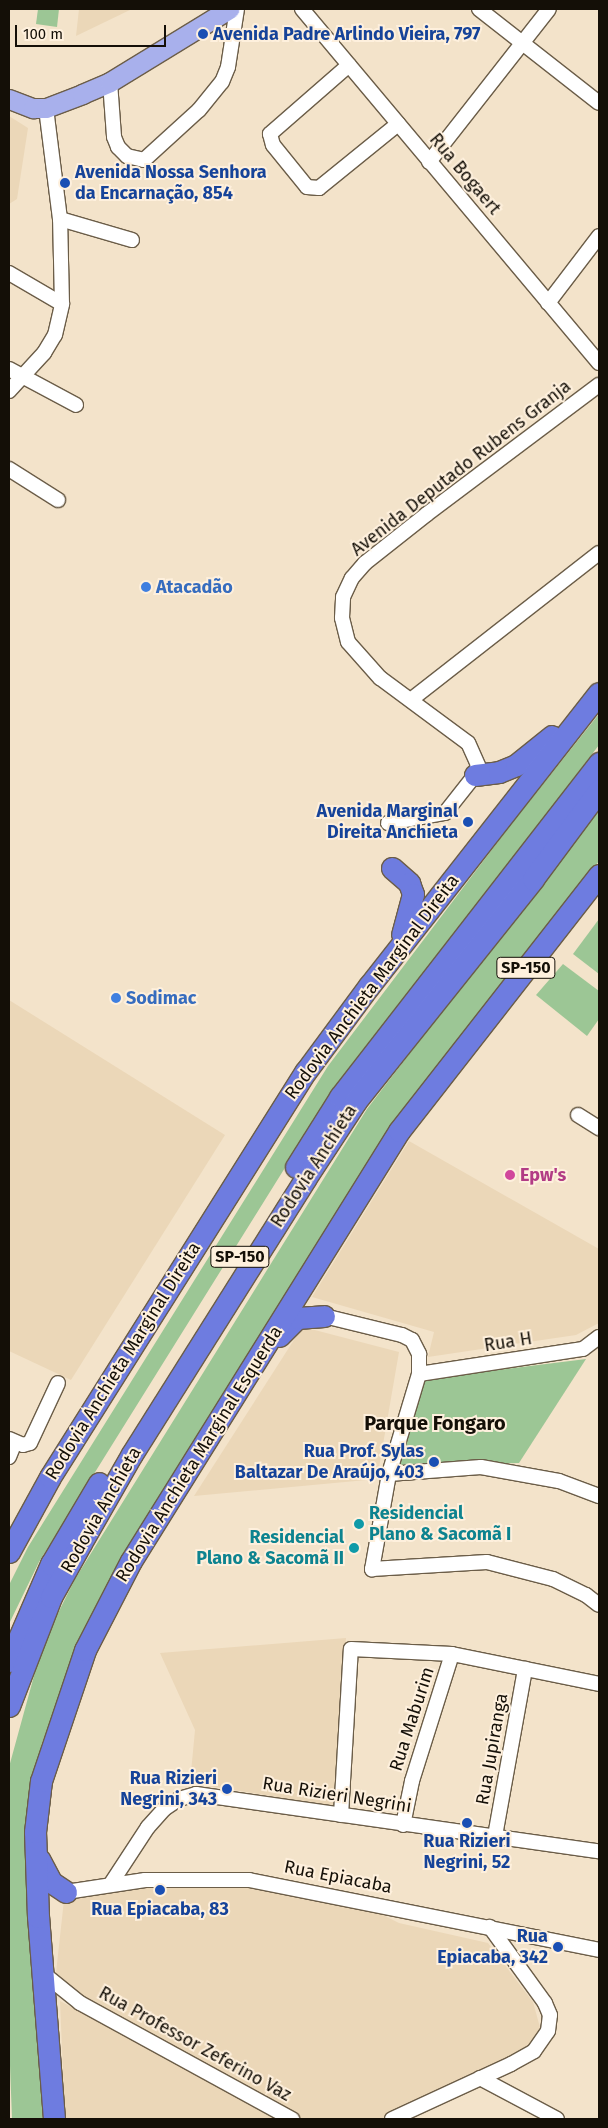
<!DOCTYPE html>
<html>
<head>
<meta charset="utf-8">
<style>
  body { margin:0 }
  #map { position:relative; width:608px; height:2128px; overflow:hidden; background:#f3e3ca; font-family:"Fira Sans",sans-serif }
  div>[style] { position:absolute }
  .built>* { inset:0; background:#ebd7b8 }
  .green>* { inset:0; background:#9cc695 }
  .roads { filter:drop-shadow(1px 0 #6b5d48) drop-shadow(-1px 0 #6b5d48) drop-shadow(0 1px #6b5d48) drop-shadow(0 -1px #6b5d48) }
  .minor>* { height:14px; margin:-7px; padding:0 7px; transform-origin:7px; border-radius:7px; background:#fff }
  .major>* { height:19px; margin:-9.5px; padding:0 9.5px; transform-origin:9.5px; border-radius:9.5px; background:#a8b0ec }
  .highway>* { height:21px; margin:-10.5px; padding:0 10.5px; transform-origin:10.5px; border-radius:10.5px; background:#6e7ce0 }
  .dots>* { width:14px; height:14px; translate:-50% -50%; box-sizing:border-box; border:2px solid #fef0dd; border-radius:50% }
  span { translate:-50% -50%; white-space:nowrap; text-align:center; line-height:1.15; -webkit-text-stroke:4px #fef0dd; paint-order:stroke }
  .shield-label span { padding:1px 4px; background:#fef0dd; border:1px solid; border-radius:4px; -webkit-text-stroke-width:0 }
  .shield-label { font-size:16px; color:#140f07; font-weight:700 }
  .transit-label { font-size:18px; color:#164399; font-weight:700 }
  .left { translate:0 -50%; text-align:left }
  .right { translate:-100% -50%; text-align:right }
  .street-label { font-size:18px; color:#140f07 }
  .shop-label { font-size:18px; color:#366cbe; font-weight:700 }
  .hotel-label { font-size:18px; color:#b23c85; font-weight:700 }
  .culture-label { font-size:18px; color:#0d838f; font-weight:700 }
  .quarter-label { font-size:20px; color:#140f07; font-weight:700 }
  .frame { position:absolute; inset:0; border:10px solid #140f07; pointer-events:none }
  .scale { position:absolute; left:15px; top:25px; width:151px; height:22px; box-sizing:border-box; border:2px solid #140f07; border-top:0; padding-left:6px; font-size:15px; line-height:18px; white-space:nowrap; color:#140f07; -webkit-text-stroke:4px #fef0dd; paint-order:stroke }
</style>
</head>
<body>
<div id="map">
  <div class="built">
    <i style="clip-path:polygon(79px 9px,132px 9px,76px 36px)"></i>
    <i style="clip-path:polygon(9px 116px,28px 128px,17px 199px,9px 204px)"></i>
    <i style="clip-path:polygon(9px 1000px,225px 1135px,71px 1380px,9px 1351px)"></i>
    <i style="clip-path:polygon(409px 1141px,599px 1249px,599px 1323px,576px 1335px,428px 1357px,434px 1332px,312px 1297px)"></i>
    <i style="clip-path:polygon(307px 1328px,399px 1352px,377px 1479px,194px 1496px,299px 1332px)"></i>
    <i style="clip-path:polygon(346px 1638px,333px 1806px,190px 1783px,195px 1730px,160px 1653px)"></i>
    <i style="clip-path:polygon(242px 1882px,365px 1906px,399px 1923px,488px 1943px,533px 2002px,541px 2031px,529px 2049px,387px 2119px,302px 2119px,55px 1982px,64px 1900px,78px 1892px)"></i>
    <i style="clip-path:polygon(60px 2001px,284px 2119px,65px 2119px)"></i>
  </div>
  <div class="green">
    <i style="clip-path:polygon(38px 9px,59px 9px,57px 27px,36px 24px)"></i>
    <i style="clip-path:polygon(599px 714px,599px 745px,316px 1118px,39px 1562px,9px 1624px,9px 1585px,28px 1547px,328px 1066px,512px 823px)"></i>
    <i style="clip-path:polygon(599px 807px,599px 861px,444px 1061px,83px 1635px,42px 1743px,30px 1791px,27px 1889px,43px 2119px,12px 2119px,9px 2039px,9px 1767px,43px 1643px,75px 1579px,367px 1109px)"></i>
    <i style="clip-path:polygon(599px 919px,599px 974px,573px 954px)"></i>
    <i style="clip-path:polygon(563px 964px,599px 991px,599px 1019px,587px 1036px,536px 995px)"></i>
    <i style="clip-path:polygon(586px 1359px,519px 1463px,400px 1466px,420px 1380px)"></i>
  </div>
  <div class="roads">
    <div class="minor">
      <i style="left:302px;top:9px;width:462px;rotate:50deg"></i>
      <i style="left:479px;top:9px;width:152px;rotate:38.1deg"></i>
      <i style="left:349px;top:65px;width:105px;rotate:138.9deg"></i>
      <i style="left:270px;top:134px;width:11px;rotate:75deg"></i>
      <i style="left:273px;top:145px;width:54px;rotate:51deg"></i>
      <i style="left:307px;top:187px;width:12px;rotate:5deg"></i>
      <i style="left:319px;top:188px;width:102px;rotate:-39deg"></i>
      <i style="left:110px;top:82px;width:55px;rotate:85.8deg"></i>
      <i style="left:114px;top:137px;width:11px;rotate:68deg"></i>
      <i style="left:118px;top:147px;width:13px;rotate:45deg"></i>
      <i style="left:127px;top:156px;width:17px;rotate:13deg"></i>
      <i style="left:144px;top:160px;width:74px;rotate:-42.3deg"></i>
      <i style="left:199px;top:110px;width:36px;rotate:-51deg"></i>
      <i style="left:222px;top:82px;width:16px;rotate:-68deg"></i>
      <i style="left:228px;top:67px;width:59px;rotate:-81.2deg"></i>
      <i style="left:429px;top:162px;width:194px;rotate:-51.9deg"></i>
      <i style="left:60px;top:219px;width:75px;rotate:16.3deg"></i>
      <i style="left:9px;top:273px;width:61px;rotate:30.3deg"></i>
      <i style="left:548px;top:303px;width:84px;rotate:-52.7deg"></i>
      <i style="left:9px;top:369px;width:76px;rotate:28.2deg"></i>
      <i style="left:9px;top:391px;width:52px;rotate:-47.4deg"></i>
      <i style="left:44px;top:353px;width:21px;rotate:-59deg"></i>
      <i style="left:55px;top:335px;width:32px;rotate:-77deg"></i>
      <i style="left:62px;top:304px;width:85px;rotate:-91.3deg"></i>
      <i style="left:60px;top:219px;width:112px;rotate:-97.2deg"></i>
      <i style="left:9px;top:469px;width:58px;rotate:32.3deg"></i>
      <i style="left:412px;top:699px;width:237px;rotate:-38deg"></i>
      <i style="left:388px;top:823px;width:58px;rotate:-10deg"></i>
      <i style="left:445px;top:813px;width:48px;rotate:-51.7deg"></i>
      <i style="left:475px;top:775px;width:10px;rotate:-73deg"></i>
      <i style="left:478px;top:765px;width:24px;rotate:-114deg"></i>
      <i style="left:468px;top:743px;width:109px;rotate:-143.5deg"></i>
      <i style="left:380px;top:678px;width:48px;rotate:-131.6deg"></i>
      <i style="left:348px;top:642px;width:25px;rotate:-104deg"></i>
      <i style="left:342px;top:618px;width:21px;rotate:-87deg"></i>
      <i style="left:343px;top:597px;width:21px;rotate:-65deg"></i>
      <i style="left:352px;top:578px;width:20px;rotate:-49deg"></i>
      <i style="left:365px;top:563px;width:79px;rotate:-38.3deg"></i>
      <i style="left:427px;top:514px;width:215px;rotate:-36.9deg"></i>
      <i style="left:578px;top:1115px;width:25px;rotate:32deg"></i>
      <i style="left:324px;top:1316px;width:80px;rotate:13.7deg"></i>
      <i style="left:402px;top:1335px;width:11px;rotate:27deg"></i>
      <i style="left:412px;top:1340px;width:16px;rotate:63deg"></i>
      <i style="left:419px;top:1354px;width:20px;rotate:90deg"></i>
      <i style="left:419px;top:1374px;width:104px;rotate:106.7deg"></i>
      <i style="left:389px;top:1474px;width:97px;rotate:100.1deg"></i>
      <i style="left:372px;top:1569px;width:115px;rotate:-3.5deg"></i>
      <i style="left:487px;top:1562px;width:68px;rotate:14.4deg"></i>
      <i style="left:553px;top:1579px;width:37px;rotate:26deg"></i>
      <i style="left:586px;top:1595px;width:16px;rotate:38deg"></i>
      <i style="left:419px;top:1374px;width:166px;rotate:-8.7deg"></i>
      <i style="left:583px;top:1349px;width:20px;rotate:-37deg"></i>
      <i style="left:9px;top:1439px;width:15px;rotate:23deg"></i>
      <i style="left:23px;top:1445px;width:7px;rotate:-16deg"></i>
      <i style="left:30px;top:1443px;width:66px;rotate:-65deg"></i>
      <i style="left:9px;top:1457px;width:16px;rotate:-68deg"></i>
      <i style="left:389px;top:1474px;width:92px;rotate:-4.4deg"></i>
      <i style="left:481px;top:1467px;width:79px;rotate:10.2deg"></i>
      <i style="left:559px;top:1481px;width:43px;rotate:20.6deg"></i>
      <i style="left:341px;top:1815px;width:166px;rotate:-86.6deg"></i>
      <i style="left:351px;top:1649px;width:101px;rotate:2.8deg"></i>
      <i style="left:452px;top:1654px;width:150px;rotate:11.5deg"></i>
      <i style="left:403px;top:1825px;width:45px;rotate:-78.4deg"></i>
      <i style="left:412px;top:1781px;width:133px;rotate:-72.5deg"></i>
      <i style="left:495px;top:1836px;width:170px;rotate:-79.8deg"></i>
      <i style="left:110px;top:1885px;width:69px;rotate:-56.8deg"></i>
      <i style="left:148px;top:1827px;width:24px;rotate:-48deg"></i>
      <i style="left:164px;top:1809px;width:18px;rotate:-34deg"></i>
      <i style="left:179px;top:1799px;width:18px;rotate:-16deg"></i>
      <i style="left:196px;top:1794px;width:407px;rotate:8.1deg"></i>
      <i style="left:66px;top:1892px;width:80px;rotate:-8.6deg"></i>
      <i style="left:145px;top:1880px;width:104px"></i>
      <i style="left:249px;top:1880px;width:357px;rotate:11.3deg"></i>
      <i style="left:44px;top:1974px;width:46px;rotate:38.9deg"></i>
      <i style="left:80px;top:2003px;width:242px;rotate:28.7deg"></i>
      <i style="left:480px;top:2078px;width:87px;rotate:28deg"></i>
      <i style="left:392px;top:2119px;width:131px;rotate:-24.8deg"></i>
      <i style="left:511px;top:2064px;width:26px;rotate:-29deg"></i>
      <i style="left:534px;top:2051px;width:24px;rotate:-55deg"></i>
      <i style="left:548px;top:2031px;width:16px;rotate:-83deg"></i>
      <i style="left:550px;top:2015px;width:13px;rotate:-113deg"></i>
      <i style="left:545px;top:2003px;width:94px;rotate:-125.9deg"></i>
    </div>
    <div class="major">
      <i style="left:9px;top:99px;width:26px;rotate:21deg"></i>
      <i style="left:33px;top:108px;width:13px"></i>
      <i style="left:46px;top:108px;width:39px;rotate:-21deg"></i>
      <i style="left:82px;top:94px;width:30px;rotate:-23deg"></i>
      <i style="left:110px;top:82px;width:140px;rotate:-31.5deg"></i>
    </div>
    <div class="highway">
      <i style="left:475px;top:775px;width:24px;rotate:-7deg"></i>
      <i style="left:499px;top:772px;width:18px;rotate:-22deg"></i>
      <i style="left:516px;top:765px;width:46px;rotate:-38.9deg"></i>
      <i style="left:392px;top:868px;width:23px;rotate:41deg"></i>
      <i style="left:409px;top:883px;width:12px;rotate:70deg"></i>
      <i style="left:413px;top:894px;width:42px;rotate:105deg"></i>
      <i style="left:296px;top:1167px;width:83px;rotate:-57.8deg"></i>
      <i style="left:340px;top:1097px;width:423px;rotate:-52.2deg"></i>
      <i style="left:279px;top:1336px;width:25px;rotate:-45deg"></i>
      <i style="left:297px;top:1318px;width:27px;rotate:-4deg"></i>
      <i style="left:9px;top:1552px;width:85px;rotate:-61.3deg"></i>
      <i style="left:50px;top:1477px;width:480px;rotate:-57.8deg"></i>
      <i style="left:306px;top:1071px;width:106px;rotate:-53.5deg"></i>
      <i style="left:369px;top:986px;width:372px;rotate:-51.9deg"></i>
      <i style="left:9px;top:1661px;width:106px;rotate:-66.6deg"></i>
      <i style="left:51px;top:1564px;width:94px;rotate:-59.3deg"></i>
      <i style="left:9px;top:1706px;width:117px;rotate:-68.9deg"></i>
      <i style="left:51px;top:1597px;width:62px;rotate:-60.9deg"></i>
      <i style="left:81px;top:1543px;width:103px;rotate:-60.2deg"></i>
      <i style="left:132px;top:1454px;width:325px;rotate:-57.8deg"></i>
      <i style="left:305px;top:1179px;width:93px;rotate:-56.8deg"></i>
      <i style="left:356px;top:1101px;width:284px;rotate:-51.4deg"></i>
      <i style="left:533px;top:879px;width:111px;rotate:-53.4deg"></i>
      <i style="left:39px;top:1859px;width:26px;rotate:62deg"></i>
      <i style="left:51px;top:1882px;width:18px;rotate:34deg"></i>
      <i style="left:54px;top:2119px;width:203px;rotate:-94.5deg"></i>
      <i style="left:38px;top:1917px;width:85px;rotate:-92deg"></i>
      <i style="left:35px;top:1832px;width:51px;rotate:-83.3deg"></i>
      <i style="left:41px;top:1781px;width:138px;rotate:-71.4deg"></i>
      <i style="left:85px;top:1650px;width:100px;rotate:-62.7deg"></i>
      <i style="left:131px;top:1561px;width:507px;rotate:-58.07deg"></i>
      <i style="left:399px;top:1131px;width:325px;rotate:-52deg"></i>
    </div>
  </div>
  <div class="dots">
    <i style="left:203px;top:34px;background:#1a4fb4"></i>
    <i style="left:65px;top:183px;background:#1a4fb4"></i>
    <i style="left:146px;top:587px;background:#3f7fe0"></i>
    <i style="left:468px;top:822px;background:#1a4fb4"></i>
    <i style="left:116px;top:998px;background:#3f7fe0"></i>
    <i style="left:510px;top:1175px;background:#d1479c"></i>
    <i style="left:434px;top:1462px;background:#1a4fb4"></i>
    <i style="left:359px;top:1524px;background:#0f9aa8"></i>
    <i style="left:354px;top:1548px;background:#0f9aa8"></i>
    <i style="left:227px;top:1789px;background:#1a4fb4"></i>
    <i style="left:467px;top:1823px;background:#1a4fb4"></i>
    <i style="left:160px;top:1890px;background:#1a4fb4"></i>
    <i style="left:558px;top:1947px;background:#1a4fb4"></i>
  </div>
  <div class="shield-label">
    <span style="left:526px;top:968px">SP-150</span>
    <span style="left:240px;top:1257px">SP-150</span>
  </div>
  <div class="transit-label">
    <span class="left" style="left:213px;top:34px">Avenida Padre Arlindo Vieira, 797</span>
    <span class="left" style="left:75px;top:183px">Avenida Nossa Senhora<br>da Encarnação, 854</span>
    <span class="right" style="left:458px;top:822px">Avenida Marginal<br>Direita Anchieta</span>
    <span class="right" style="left:424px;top:1462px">Rua Prof. Sylas<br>Baltazar De Araújo, 403</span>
    <span class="right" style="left:217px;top:1789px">Rua Rizieri<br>Negrini, 343</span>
    <span style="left:467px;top:1852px">Rua Rizieri<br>Negrini, 52</span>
    <span style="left:160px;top:1909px">Rua Epiacaba, 83</span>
    <span class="right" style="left:548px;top:1947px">Rua<br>Epiacaba, 342</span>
  </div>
  <div class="street-label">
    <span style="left:465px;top:174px;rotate:50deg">Rua Bogaert</span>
    <span style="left:461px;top:468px;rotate:-38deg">Avenida Deputado Rubens Granja</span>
    <span style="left:372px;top:987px;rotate:-53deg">Rodovia Anchieta Marginal Direita</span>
    <span style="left:314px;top:1166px;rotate:-57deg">Rodovia Anchieta</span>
    <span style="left:508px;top:1342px;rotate:-9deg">Rua H</span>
    <span style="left:123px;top:1361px;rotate:-58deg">Rodovia Anchieta Marginal Direita</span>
    <span style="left:199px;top:1454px;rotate:-58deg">Rodovia Anchieta Marginal Esquerda</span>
    <span style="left:101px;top:1510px;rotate:-60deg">Rodovia Anchieta</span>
    <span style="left:412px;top:1719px;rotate:-72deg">Rua Maburim</span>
    <span style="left:492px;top:1749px;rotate:-80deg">Rua Jupiranga</span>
    <span style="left:337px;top:1795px;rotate:9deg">Rua Rizieri Negrini</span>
    <span style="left:338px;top:1877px;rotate:11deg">Rua Epiacaba</span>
    <span style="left:195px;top:2044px;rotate:29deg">Rua Professor Zeferino Vaz</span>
  </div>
  <div class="shop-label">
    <span class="left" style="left:156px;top:587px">Atacadão</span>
    <span class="left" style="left:126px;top:998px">Sodimac</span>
  </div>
  <div class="hotel-label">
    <span class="left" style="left:520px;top:1175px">Epw's</span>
  </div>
  <div class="culture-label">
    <span class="left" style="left:369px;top:1524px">Residencial<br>Plano &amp; Sacomã I</span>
    <span class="right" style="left:344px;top:1548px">Residencial<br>Plano &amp; Sacomã II</span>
  </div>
  <div class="quarter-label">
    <span style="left:435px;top:1423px">Parque Fongaro</span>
  </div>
  <div class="frame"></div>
  <div class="scale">100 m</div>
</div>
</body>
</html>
